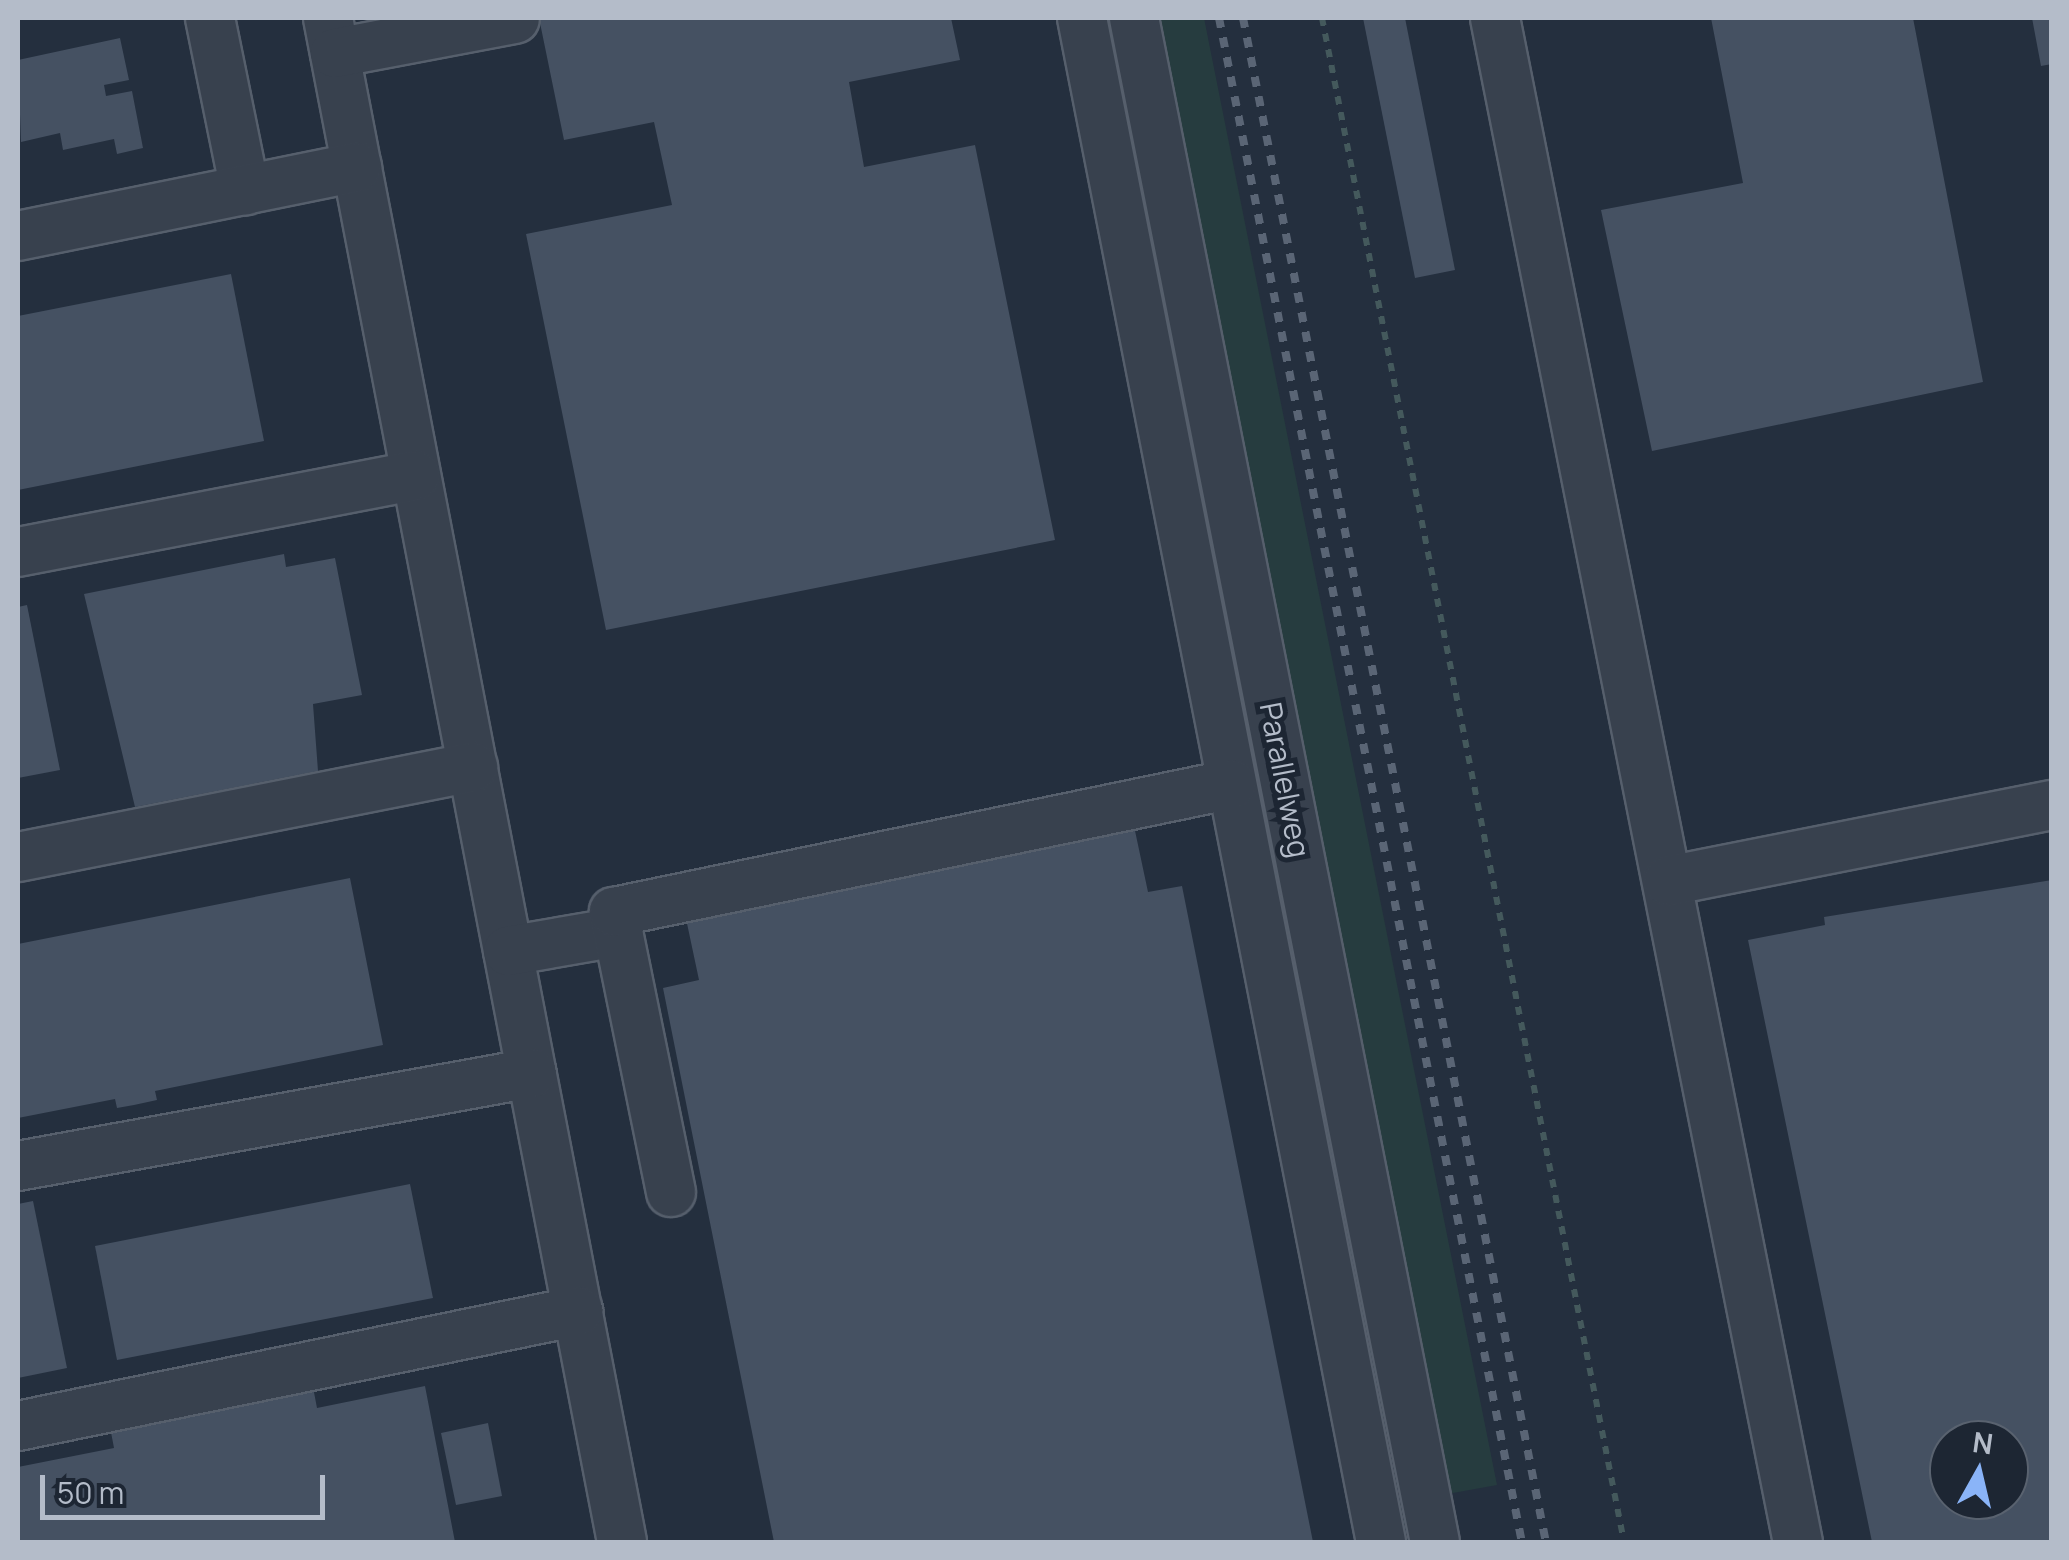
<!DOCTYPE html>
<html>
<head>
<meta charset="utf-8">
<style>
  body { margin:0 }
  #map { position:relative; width:2069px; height:1560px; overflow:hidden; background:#242f3e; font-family:Manrope,sans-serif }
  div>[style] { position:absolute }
  .green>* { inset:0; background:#263c3f }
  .building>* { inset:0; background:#455162 }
  .path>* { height:6px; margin-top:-3px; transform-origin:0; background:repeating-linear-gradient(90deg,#44595c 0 8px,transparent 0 16px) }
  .roads { filter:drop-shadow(2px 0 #565f6c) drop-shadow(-2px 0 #565f6c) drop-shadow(0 2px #565f6c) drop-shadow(0 -2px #565f6c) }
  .minor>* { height:48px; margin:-24px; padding:0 24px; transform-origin:24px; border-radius:24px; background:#38414e }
  .rail>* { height:8px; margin-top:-4px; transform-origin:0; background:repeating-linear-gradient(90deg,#5a6575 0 10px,transparent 0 20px) }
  span { translate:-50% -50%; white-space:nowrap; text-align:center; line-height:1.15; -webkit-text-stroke:10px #1d2633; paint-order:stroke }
  .street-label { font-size:30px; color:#b4bcc9 }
  .frame { position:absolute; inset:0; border:20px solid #b4bcc9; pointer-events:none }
  .north { position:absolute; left:1929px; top:1420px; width:100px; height:100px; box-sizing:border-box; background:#1d2633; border:2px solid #59626f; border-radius:50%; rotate:8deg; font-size:28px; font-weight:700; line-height:40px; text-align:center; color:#b4bcc9 }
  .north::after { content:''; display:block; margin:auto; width:35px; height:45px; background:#8ab4f8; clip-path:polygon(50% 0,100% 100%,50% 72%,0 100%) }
  .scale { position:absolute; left:40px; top:1475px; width:285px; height:45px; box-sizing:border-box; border:5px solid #b4bcc9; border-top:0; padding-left:12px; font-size:30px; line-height:35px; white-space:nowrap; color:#b4bcc9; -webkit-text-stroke:8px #1d2633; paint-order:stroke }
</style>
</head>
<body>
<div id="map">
  <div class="green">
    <i style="clip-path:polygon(1153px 18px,1204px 18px,1497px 1485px,1442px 1495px)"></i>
  </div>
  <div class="building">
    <i style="clip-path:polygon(539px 18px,951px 18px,960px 60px,849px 82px,864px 167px,975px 145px,1055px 540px,606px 630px,526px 234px,672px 205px,654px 122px,564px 140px)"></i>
    <i style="clip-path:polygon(1363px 18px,1405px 18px,1455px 270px,1415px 278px)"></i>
    <i style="clip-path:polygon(1711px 18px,1913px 18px,1983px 382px,1652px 451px,1601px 210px,1743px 183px)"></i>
    <i style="clip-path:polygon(2032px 18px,2052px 18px,2052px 64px,2041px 66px)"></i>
    <i style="clip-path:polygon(120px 38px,129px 80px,104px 85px,106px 96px,132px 91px,143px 148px,117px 154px,114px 139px,63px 150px,60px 133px,21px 142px,18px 60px)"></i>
    <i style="clip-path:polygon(231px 274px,264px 441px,18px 490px,18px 316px)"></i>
    <i style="clip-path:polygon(284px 554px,286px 567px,335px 558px,362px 695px,313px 704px,318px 771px,135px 807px,84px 594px)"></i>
    <i style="clip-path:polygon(27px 605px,60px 770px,18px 778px,18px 607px)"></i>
    <i style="clip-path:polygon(1134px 826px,1148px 892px,1182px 886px,1313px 1542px,774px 1542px,663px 988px,699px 980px,685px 914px)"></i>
    <i style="clip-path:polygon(350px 878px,383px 1045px,155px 1091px,157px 1100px,134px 1105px,117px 1108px,115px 1099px,18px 1118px,18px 944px)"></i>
    <i style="clip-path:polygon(evenodd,2052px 880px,2052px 1542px,1872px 1542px,1748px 940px,1825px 925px,1824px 917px,2052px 880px,1949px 1440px,2009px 1440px,2009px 1500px,1949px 1500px,1949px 1440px)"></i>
    <i style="clip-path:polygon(410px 1184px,433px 1298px,117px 1360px,95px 1246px)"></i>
    <i style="clip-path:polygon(33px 1201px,67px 1368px,18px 1378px,18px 1204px)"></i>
    <i style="clip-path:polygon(309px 1366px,317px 1408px,425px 1386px,455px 1542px,18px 1542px,18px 1467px,114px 1448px,106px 1406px)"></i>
    <i style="clip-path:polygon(488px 1423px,502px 1496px,456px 1505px,441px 1433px)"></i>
  </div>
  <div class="path">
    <i style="left:1322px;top:18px;width:1554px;rotate:78.79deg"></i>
  </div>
  <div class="roads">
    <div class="minor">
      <i style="left:210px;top:18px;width:176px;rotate:78.5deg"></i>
      <i style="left:328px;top:18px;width:1552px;rotate:79.08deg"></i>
      <i style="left:1082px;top:18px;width:1553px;rotate:78.9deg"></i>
      <i style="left:1134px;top:18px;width:1553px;rotate:78.83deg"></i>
      <i style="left:1495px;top:18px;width:1554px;rotate:78.76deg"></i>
      <i style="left:335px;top:53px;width:183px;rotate:-10.7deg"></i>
      <i style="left:18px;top:236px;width:346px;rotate:-11.5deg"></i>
      <i style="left:18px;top:552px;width:405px;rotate:-10.9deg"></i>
      <i style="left:18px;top:857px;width:464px;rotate:-11.2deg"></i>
      <i style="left:1668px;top:881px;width:391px;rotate:-11.2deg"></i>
      <i style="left:508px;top:951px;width:112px;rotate:-9.8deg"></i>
      <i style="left:18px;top:1166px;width:522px;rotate:-10.26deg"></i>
      <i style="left:671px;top:1192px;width:286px;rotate:-101.5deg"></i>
      <i style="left:614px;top:912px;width:631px;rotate:-11.7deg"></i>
      <i style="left:18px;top:1426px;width:572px;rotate:-11.6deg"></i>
    </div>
  </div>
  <div class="rail">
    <i style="left:1219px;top:18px;width:1554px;rotate:78.76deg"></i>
    <i style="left:1243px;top:18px;width:1554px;rotate:78.76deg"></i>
  </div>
  <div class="street-label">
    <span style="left:1285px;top:780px;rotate:79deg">Parallelweg</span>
  </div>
  <div class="frame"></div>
  <div class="north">N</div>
  <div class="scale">50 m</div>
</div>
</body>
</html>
